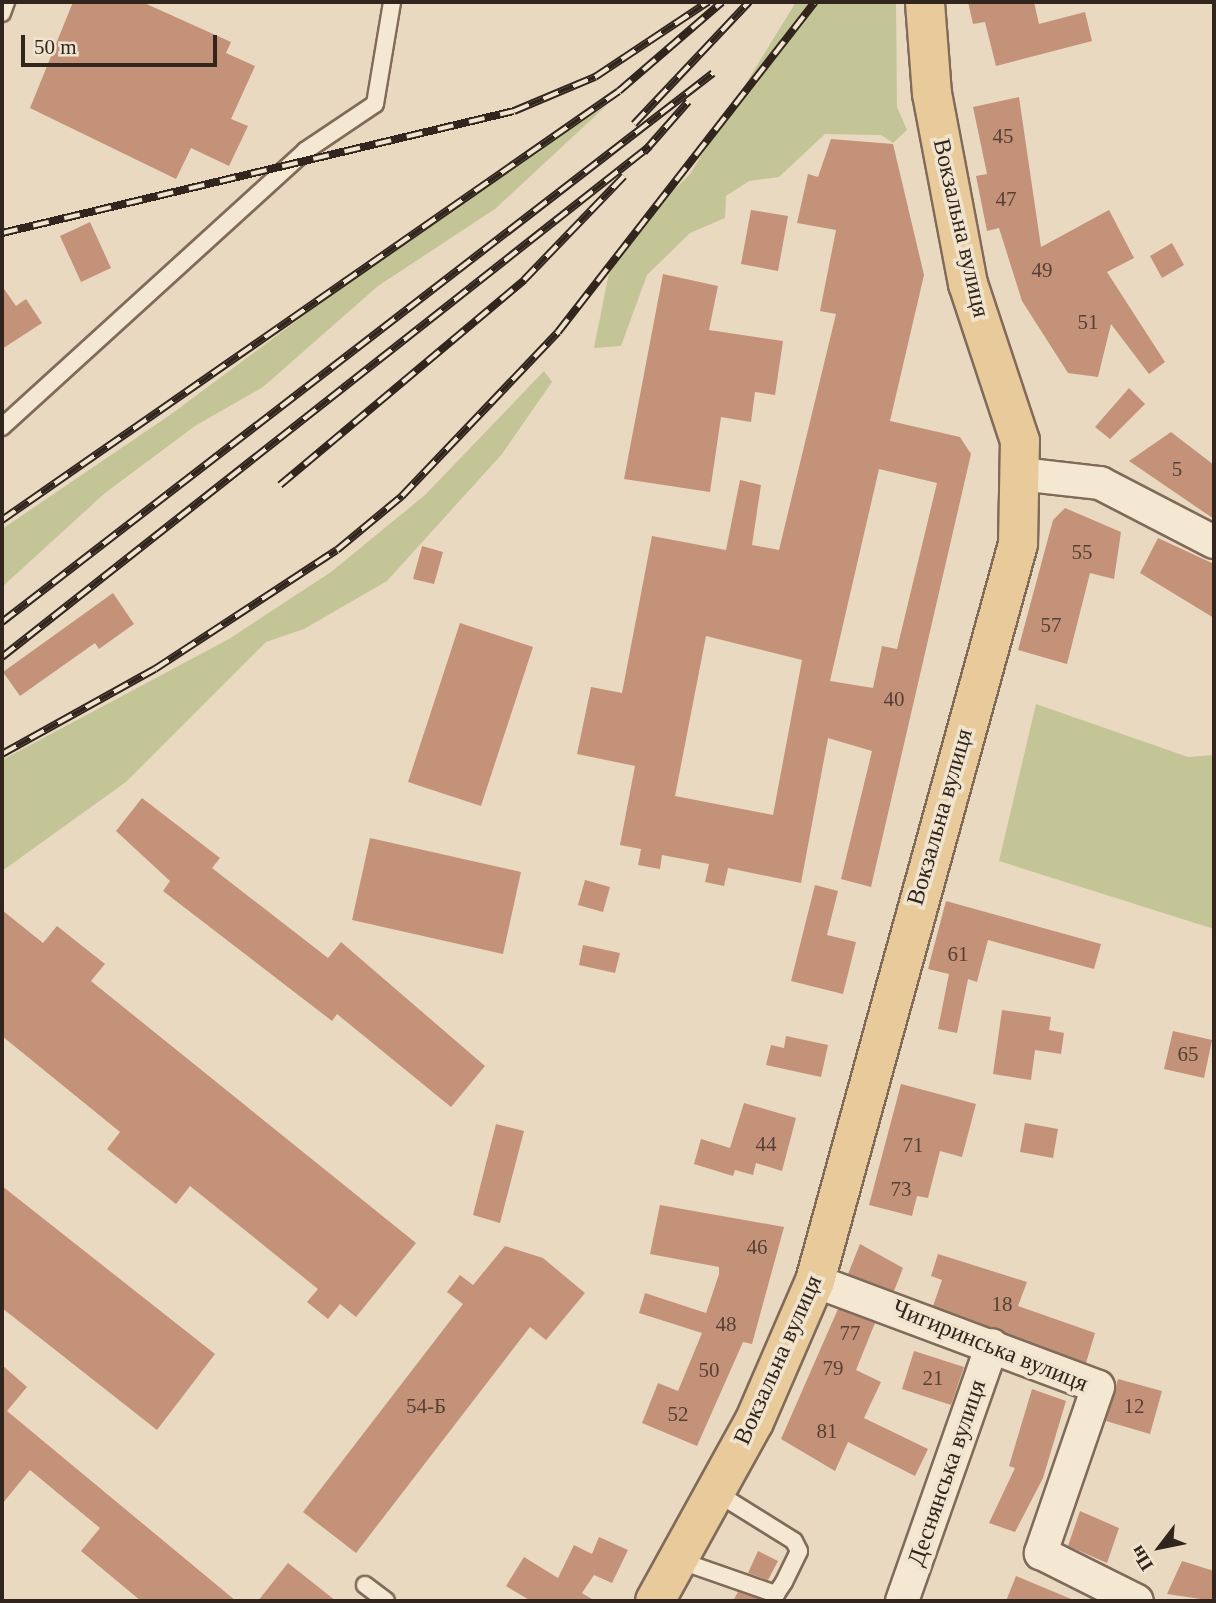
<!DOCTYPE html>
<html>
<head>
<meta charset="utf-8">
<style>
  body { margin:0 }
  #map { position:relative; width:1216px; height:1603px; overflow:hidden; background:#e9d9c0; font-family:Georgia,serif }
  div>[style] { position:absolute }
  .green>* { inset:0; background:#c4c596 }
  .building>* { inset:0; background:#c49279 }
  .roads { filter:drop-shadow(2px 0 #806b5a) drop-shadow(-2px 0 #806b5a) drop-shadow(0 2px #806b5a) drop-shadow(0 -2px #806b5a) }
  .lane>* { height:16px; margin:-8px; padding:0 8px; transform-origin:8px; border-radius:8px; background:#f5e8d2 }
  .street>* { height:32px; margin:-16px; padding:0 16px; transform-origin:16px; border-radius:16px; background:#f5e8d2 }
  .primary>* { height:38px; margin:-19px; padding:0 19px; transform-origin:19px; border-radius:19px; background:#e9ca9b }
  .rail>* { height:8px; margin-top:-4px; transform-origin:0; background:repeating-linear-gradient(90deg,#f1e4cf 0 16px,#31251d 0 32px); box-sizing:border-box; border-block:2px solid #31251d }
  span { translate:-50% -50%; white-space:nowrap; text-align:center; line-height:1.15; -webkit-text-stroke:7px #f1e4cf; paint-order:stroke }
  .number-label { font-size:21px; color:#564034 }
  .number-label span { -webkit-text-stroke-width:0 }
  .street-label { font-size:24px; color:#31251d }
  .frame { position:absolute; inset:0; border:4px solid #31251d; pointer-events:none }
  .north { position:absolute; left:1125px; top:1512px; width:70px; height:70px; -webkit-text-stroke:5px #f1e4cf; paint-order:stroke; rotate:238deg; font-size:19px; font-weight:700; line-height:28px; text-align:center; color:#31251d }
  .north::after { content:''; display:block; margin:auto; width:24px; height:32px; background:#31251d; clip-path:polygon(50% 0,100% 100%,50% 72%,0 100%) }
  .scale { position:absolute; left:21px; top:35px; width:196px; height:32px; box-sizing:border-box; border:4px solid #31251d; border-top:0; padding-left:9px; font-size:21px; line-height:24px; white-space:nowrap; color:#31251d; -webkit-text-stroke:5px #f1e4cf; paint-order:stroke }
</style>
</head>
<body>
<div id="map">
  <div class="green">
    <i style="clip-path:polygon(796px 2px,896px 2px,897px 107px,907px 130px,893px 143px,881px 135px,825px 134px,779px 177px,749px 181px,726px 196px,725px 218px,690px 233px,647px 275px,621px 346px,594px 348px,610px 268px,629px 235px,690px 174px)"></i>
    <i style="clip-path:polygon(606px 106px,495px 209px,378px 286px,263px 387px,195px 426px,105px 493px,2px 587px,2px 529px,170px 415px,315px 307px,341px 279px)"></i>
    <i style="clip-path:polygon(544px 371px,552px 382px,502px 454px,387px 581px,304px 629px,266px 642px,126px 782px,2px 871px,2px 760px,229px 639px,331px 572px,425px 495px)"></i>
    <i style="clip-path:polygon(1036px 704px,1188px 757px,1214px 755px,1214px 929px,999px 861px)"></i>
  </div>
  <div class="building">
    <i style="clip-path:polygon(73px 2px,142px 2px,231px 42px,226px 53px,255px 66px,231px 119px,248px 126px,229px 166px,191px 148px,176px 179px,30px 108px)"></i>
    <i style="clip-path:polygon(968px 2px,1034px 2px,1039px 24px,1085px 12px,1092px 41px,996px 66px,985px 22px,973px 24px)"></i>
    <i style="clip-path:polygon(1019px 97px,1041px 247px,1109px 210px,1134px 258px,1107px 272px,1165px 362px,1149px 374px,1111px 324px,1098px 377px,1068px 373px,1022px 301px,999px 228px,987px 231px,976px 176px,987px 174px,973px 107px)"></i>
    <i style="clip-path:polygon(evenodd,831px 139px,893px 144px,924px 275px,890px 421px,960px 437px,971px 454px,871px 887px,841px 879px,872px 751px,828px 738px,801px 883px,728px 868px,724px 886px,705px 882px,709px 864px,662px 855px,660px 869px,638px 865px,641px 849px,620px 845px,635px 766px,577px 754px,591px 687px,622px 693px,652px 536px,726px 550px,740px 480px,761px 485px,752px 545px,779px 550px,836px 314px,820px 311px,836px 230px,797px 223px,808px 174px,818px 177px,831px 139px,879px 469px,937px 483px,897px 649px,882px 646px,873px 688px,830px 681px,879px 469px,831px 139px,706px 636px,802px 660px,773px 815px,675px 796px,706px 636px)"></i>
    <i style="clip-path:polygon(751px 210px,788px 216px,778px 271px,741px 264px)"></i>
    <i style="clip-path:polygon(90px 222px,111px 268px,81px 282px,60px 236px)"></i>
    <i style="clip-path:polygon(1172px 243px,1184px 265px,1162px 278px,1150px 256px)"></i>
    <i style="clip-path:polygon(663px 274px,718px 286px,709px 330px,783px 341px,775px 395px,755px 392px,751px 422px,721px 417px,710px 492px,624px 479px)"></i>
    <i style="clip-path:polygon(2px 286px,16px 306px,26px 299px,42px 323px,2px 349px)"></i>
    <i style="clip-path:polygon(1129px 388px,1145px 404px,1110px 439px,1095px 427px)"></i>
    <i style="clip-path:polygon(1171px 432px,1214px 465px,1214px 519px,1129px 461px)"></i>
    <i style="clip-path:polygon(1065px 508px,1121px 532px,1114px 579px,1090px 573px,1067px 664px,1018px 650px,1053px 520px)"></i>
    <i style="clip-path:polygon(1158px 538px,1214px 564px,1214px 618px,1140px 573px)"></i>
    <i style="clip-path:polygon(422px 546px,443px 552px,434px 584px,413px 579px)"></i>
    <i style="clip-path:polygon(113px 593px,134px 624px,99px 649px,95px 643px,20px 696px,3px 672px)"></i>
    <i style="clip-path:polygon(460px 623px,533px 647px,481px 806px,408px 782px)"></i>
    <i style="clip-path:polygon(142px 798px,220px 858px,212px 868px,328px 958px,341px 942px,485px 1066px,451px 1107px,337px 1014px,332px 1021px,163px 891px,170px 881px,116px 831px)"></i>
    <i style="clip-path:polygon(370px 838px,521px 872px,503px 954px,352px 920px)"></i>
    <i style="clip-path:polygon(585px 880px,610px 887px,603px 912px,578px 905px)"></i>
    <i style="clip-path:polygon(815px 885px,838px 891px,827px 935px,856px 942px,843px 994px,791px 981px)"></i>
    <i style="clip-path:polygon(946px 901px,1101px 944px,1094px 969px,988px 940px,977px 982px,968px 979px,957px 1033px,938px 1029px,949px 974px,928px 969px)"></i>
    <i style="clip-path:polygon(2px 910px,43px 943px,57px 926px,105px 964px,91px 981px,416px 1243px,356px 1317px,340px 1304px,328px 1319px,307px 1302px,318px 1289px,190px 1186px,176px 1204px,107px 1149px,120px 1132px,2px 1036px)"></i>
    <i style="clip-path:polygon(583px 945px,620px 953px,615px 973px,579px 965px)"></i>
    <i style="clip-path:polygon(1002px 1010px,1051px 1017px,1049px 1030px,1064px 1033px,1061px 1054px,1035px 1050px,1031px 1080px,993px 1074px)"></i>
    <i style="clip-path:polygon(1173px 1031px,1212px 1040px,1204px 1078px,1164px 1069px)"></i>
    <i style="clip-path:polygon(786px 1036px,828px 1045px,821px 1077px,766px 1065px,771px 1045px,784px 1048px)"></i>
    <i style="clip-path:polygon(901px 1084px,976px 1104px,962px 1157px,940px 1151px,928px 1198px,917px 1196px,912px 1216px,869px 1205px)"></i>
    <i style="clip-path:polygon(744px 1103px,796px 1118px,782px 1171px,756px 1163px,753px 1175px,735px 1170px,733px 1176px,694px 1164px,701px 1139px,730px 1148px)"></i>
    <i style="clip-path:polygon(1025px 1123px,1058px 1129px,1053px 1158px,1020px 1152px)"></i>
    <i style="clip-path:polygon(496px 1124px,524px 1131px,500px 1223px,473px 1215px)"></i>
    <i style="clip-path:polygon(2px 1186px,215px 1354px,157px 1430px,2px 1308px)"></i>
    <i style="clip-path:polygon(660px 1205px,784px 1227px,752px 1344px,743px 1342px,697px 1446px,642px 1423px,658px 1383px,678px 1391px,702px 1333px,639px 1313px,645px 1293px,706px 1313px,719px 1274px,719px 1267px,650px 1254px)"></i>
    <i style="clip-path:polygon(860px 1244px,903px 1268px,894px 1291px,848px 1274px)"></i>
    <i style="clip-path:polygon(505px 1246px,543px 1258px,585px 1293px,546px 1340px,530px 1327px,356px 1553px,303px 1512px,463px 1304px,447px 1292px,460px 1275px,473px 1285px)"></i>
    <i style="clip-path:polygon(938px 1254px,1027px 1282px,1018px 1306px,1095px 1333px,1086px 1363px,933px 1306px,942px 1280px,931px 1276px)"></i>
    <i style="clip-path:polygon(838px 1309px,875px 1323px,856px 1370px,881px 1382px,864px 1418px,928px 1449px,915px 1476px,848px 1442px,835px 1471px,781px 1439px)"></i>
    <i style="clip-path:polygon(914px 1351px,964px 1367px,951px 1405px,902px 1389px)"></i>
    <i style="clip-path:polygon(2px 1365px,27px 1387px,7px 1411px,236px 1601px,141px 1601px,81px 1551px,100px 1528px,30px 1470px,2px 1504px)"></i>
    <i style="clip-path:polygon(1118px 1379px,1162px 1391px,1150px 1434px,1106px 1421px)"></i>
    <i style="clip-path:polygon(1032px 1389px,1066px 1401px,1043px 1478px,1015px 1532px,989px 1523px,1015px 1468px,1009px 1466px)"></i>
    <i style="clip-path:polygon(1080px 1511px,1119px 1528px,1107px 1563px,1068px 1546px)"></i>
    <i style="clip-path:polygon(599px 1537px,628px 1550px,612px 1583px,594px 1575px,582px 1593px,595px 1601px,531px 1601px,506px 1586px,524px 1557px,558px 1578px,574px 1545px,592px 1554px)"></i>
    <i style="clip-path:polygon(758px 1551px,778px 1561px,768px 1580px,748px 1573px)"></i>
    <i style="clip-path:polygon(1182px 1561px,1214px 1571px,1214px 1601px,1167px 1594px)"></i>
    <i style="clip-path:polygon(288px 1563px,336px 1601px,258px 1601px)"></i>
    <i style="clip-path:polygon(1016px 1576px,1076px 1601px,1006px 1601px)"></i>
    <i style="clip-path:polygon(738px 1592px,759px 1599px,733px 1601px)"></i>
  </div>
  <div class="roads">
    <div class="lane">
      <i style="left:2px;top:13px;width:12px;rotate:-70deg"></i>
      <i style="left:2px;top:427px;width:410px;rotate:-42.3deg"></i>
      <i style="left:305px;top:151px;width:84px;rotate:-33.9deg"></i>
      <i style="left:375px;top:104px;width:103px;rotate:-80.5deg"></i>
      <i style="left:681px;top:1561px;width:101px;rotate:19.2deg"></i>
      <i style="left:776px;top:1594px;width:14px;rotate:-56deg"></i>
      <i style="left:784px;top:1582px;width:34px;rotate:-64deg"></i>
      <i style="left:799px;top:1551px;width:11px;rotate:-117deg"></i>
      <i style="left:794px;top:1541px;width:91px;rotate:-148.1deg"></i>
      <i style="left:365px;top:1585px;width:26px;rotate:37deg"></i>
    </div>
    <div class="street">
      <i style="left:1020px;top:474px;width:81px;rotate:6.4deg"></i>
      <i style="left:1100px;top:483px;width:128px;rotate:27.4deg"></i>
      <i style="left:815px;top:1281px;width:302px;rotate:20.5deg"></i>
      <i style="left:1098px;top:1387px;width:176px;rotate:109deg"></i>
      <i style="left:1041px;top:1553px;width:107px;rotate:26.6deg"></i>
      <i style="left:902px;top:1601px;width:271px;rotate:-70.6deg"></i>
    </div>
    <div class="primary">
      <i style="left:655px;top:1601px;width:205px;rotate:-61.1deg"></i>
      <i style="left:754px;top:1422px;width:154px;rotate:-66.6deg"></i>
      <i style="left:815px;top:1281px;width:764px;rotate:-74.6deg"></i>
      <i style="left:1018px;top:544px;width:103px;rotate:-88.9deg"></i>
      <i style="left:1020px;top:441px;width:165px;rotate:-108.3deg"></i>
      <i style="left:968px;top:284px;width:193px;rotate:-100.7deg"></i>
      <i style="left:932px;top:94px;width:92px;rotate:-94.4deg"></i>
    </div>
  </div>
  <div class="rail">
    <i style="left:634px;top:124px;width:168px;rotate:-46.7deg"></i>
    <i style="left:644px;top:152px;width:67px;rotate:-48.7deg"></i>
    <i style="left:2px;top:233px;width:526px;rotate:-13.4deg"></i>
    <i style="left:514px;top:111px;width:88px;rotate:-22.8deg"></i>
    <i style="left:595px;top:77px;width:136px;rotate:-33.6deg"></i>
    <i style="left:280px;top:485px;width:319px;rotate:-40deg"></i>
    <i style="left:524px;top:280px;width:144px;rotate:-46.1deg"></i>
    <i style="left:2px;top:520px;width:751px;rotate:-34.81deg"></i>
    <i style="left:619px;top:91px;width:136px;rotate:-40.8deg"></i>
    <i style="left:2px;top:622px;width:898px;rotate:-37.67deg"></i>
    <i style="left:2px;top:657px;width:825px;rotate:-38.26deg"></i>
    <i style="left:2px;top:754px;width:175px;rotate:-29.1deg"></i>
    <i style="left:155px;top:669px;width:217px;rotate:-33.2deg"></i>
    <i style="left:337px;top:550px;width:85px;rotate:-39.7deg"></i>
    <i style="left:402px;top:496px;width:226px;rotate:-46.4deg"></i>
    <i style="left:558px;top:332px;width:418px;rotate:-52.1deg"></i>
  </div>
  <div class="number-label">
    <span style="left:1003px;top:136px">45</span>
    <span style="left:1006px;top:199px">47</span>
    <span style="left:1042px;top:270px">49</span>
    <span style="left:1088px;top:322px">51</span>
    <span style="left:1177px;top:469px">5</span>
    <span style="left:1082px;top:552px">55</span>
    <span style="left:1051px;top:625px">57</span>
    <span style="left:894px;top:699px">40</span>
    <span style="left:958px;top:954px">61</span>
    <span style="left:1188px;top:1054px">65</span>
    <span style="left:766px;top:1144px">44</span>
    <span style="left:913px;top:1145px">71</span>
    <span style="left:901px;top:1189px">73</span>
    <span style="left:757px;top:1247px">46</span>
    <span style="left:1002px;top:1304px">18</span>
    <span style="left:726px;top:1324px">48</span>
    <span style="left:850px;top:1333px">77</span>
    <span style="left:833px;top:1368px">79</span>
    <span style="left:709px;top:1370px">50</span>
    <span style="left:933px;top:1378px">21</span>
    <span style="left:426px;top:1406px">54-Б</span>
    <span style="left:1134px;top:1406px">12</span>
    <span style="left:678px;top:1414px">52</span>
    <span style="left:827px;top:1431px">81</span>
  </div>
  <div class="street-label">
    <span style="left:961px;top:228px;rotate:77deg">Вокзальна вулиця</span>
    <span style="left:940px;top:817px;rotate:-74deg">Вокзальна вулиця</span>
    <span style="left:990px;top:1346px;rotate:22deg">Чигиринська вулиця</span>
    <span style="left:778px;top:1360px;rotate:-66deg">Вокзальна вулиця</span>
    <span style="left:947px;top:1473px;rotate:-71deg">Деснянська вулиця</span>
  </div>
  <div class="frame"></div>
  <div class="north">Пн</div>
  <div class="scale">50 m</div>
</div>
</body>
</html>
